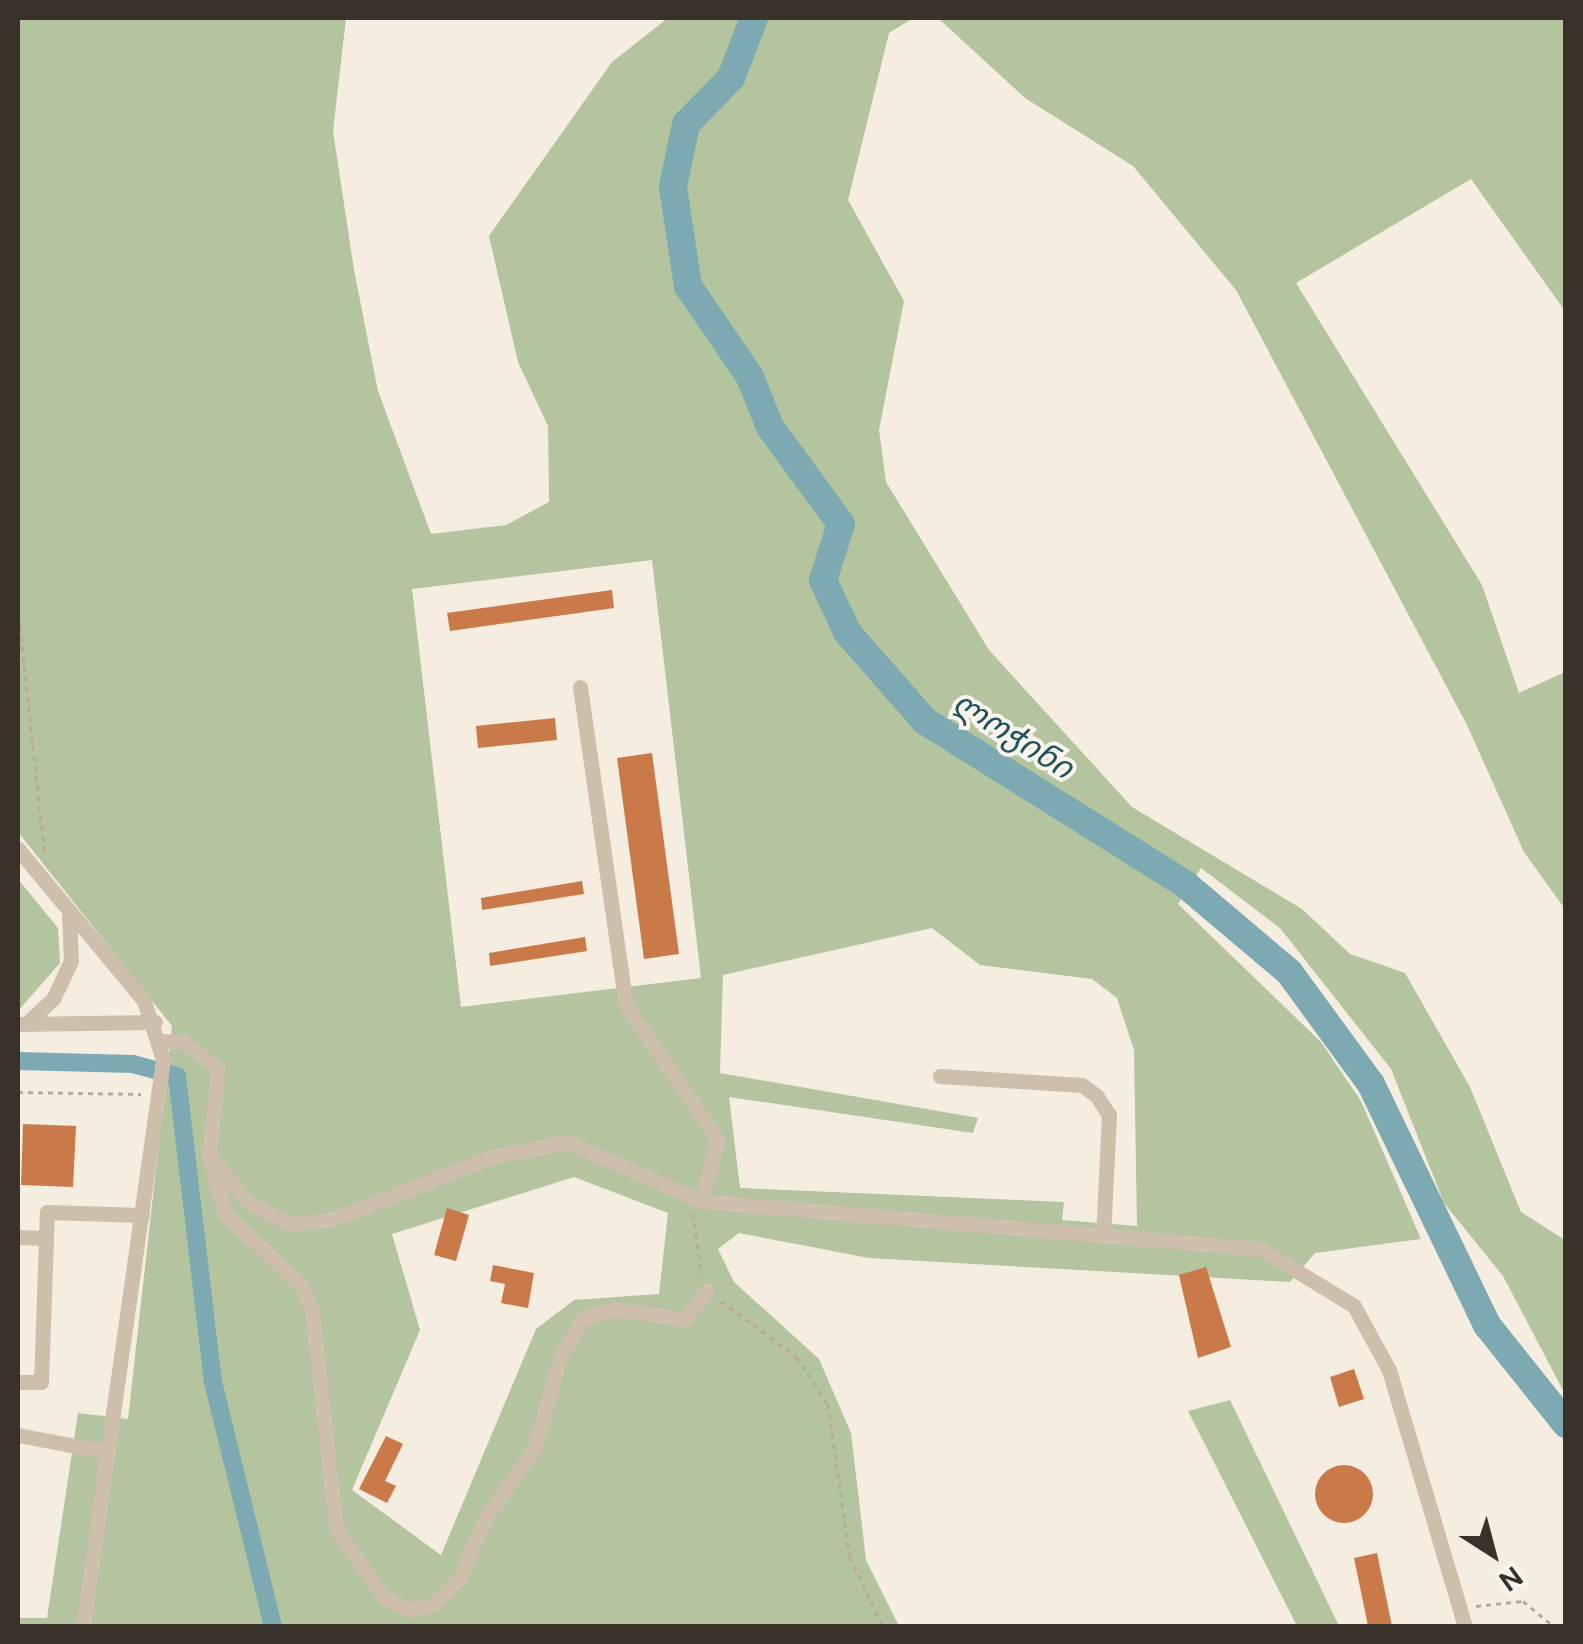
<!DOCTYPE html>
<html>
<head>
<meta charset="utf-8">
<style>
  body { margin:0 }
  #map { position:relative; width:1583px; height:1644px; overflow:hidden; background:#f4ede0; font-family:"DM Sans","Noto Sans Georgian",sans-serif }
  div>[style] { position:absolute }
  .green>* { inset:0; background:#b3c49f }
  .canal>* { height:18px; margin:-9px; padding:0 9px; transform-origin:9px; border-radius:9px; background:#7da9b2 }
  .river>* { height:28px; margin:-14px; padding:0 14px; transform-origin:14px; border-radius:14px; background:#7da9b2 }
  .building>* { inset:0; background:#ca7948 }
  .round { border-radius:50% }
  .path>* { height:2.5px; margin-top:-1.25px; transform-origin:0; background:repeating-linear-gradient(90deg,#b9a995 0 5px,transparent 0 10px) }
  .minor>* { height:15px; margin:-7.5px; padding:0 7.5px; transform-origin:7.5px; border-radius:7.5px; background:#cdbfab }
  span { translate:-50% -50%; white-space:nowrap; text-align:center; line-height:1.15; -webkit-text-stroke:8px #fbf6ed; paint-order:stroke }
  .water-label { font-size:32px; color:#1e515e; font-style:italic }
  .frame { position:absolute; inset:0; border:20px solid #3a312a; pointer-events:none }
  .north { position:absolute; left:1443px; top:1504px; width:100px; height:100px; -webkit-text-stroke:8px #fbf6ed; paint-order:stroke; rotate:144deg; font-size:28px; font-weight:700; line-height:40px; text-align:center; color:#3a312a }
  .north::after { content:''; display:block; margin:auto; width:35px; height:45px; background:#3a312a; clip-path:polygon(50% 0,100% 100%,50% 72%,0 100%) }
</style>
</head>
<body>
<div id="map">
  <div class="green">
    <i style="clip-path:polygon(evenodd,18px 18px,346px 18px,333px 131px,354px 270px,378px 391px,431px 534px,506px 525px,549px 502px,548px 426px,518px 362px,489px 236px,612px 62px,668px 18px,913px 18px,889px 33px,848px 200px,904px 301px,879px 430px,886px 482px,989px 650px,1132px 807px,1302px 909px,1350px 954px,1405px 973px,1470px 1087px,1521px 1212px,1565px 1240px,1565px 1394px,1503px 1276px,1444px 1203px,1391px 1069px,1280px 928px,1201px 868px,1178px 904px,1321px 1042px,1361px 1101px,1421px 1239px,1315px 1253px,1290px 1282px,869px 1258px,739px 1233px,718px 1249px,734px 1282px,819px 1359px,851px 1433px,866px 1560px,899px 1626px,18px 1626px,18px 1618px,47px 1618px,78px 1413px,128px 1419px,172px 1026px,18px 832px,18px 18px,652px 560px,701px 978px,461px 1007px,412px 589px,652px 560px,18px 18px,932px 928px,980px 965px,1092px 979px,1117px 998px,1134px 1050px,1137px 1226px,1062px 1220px,1064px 1202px,740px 1188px,729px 1097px,973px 1133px,978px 1118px,720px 1073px,723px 975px,932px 928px,18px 18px,574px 1177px,668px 1213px,659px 1294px,574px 1300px,536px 1329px,441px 1555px,352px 1490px,420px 1330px,392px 1234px,574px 1177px)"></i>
    <i style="clip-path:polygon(938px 18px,1565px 18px,1565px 311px,1471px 179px,1296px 283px,1482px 585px,1519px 693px,1565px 672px,1565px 909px,1524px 852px,1467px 725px,1236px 290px,1133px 166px,1025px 98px)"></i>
    <i style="clip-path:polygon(18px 879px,58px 928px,60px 963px,18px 1011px)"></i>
    <i style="clip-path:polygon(1230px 1400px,1339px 1626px,1297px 1626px,1188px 1411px)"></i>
  </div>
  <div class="canal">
    <i style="left:18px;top:1061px;width:115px;rotate:1.5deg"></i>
    <i style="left:133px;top:1064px;width:46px;rotate:15.3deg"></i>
    <i style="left:177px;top:1076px;width:308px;rotate:83.3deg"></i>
    <i style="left:213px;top:1382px;width:251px;rotate:76.2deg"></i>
  </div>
  <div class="river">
    <i style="left:754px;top:18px;width:64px;rotate:111deg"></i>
    <i style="left:731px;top:78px;width:64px;rotate:134.4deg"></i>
    <i style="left:686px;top:124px;width:64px;rotate:101.7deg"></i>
    <i style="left:673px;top:187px;width:100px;rotate:81.4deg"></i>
    <i style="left:688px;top:286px;width:110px;rotate:55.7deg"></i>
    <i style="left:750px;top:377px;width:54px;rotate:68.2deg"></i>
    <i style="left:770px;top:427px;width:120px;rotate:53.8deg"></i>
    <i style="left:841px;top:524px;width:59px;rotate:107.8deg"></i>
    <i style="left:823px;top:580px;width:57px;rotate:65.2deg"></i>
    <i style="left:847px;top:632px;width:118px;rotate:48.8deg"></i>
    <i style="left:925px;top:721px;width:308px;rotate:32.1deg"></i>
    <i style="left:1186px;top:885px;width:135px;rotate:40.2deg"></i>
    <i style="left:1289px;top:972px;width:139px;rotate:53.8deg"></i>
    <i style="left:1371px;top:1084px;width:267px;rotate:64.3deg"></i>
    <i style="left:1487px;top:1325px;width:127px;rotate:51.4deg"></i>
  </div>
  <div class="building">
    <i style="clip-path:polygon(612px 590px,614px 608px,450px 631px,447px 613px)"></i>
    <i style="clip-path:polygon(555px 718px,557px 740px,478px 748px,476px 726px)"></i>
    <i style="clip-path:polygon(652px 753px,679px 954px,644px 959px,617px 758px)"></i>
    <i style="clip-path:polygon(582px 881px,584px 894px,482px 910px,481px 898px)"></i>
    <i style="clip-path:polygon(585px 937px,587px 951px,490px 966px,489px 953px)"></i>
    <i style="clip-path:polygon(23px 1124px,76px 1126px,73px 1187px,21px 1185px)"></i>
    <i style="clip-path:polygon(447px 1208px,469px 1215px,456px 1261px,434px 1255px)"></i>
    <i style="clip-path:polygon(493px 1265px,534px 1273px,528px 1308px,501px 1303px,505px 1284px,490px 1281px)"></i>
    <i style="clip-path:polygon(1206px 1267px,1231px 1347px,1198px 1358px,1179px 1275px)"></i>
    <i style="clip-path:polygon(1354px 1369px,1364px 1399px,1339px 1407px,1330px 1377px)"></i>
    <i style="clip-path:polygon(386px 1436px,403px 1444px,385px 1481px,396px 1486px,387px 1503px,359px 1489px)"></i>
    <i class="round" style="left:1315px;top:1465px;width:58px;height:58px"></i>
    <i style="clip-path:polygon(1377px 1553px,1392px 1626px,1368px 1626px,1354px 1558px)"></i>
  </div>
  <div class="path">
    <i style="left:18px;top:607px;width:249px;rotate:83.8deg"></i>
    <i style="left:18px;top:1092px;width:123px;rotate:0.9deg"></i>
    <i style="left:693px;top:1214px;width:62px;rotate:81.6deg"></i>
    <i style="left:721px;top:1301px;width:94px;rotate:36.4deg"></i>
    <i style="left:797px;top:1357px;width:56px;rotate:56.6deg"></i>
    <i style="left:828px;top:1404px;width:155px;rotate:81.8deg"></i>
    <i style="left:850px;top:1557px;width:76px;rotate:64.4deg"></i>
    <i style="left:1476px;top:1606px;width:47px;rotate:-6.1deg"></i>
    <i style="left:1523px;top:1601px;width:40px;rotate:39deg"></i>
  </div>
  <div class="minor">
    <i style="left:580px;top:687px;width:321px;rotate:81.8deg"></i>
    <i style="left:626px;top:1005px;width:163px;rotate:55.7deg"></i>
    <i style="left:718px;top:1140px;width:63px;rotate:105.6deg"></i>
    <i style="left:18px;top:849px;width:197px;rotate:50.3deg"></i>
    <i style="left:144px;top:1001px;width:62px;rotate:72.1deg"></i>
    <i style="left:163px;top:1060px;width:572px;rotate:98.05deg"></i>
    <i style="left:27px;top:1023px;width:35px;rotate:-43deg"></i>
    <i style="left:53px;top:999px;width:42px;rotate:-64.7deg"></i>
    <i style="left:71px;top:961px;width:48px;rotate:-92.4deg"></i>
    <i style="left:18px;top:1024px;width:137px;rotate:-0.8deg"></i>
    <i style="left:160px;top:1041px;width:24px;rotate:2deg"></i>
    <i style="left:184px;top:1042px;width:43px;rotate:37.4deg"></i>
    <i style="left:218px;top:1068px;width:87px;rotate:95.9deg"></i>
    <i style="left:209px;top:1155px;width:61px;rotate:50.3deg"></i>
    <i style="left:248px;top:1202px;width:47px;rotate:28.2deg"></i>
    <i style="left:289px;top:1224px;width:45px;rotate:-6.3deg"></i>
    <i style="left:334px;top:1219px;width:169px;rotate:-21.5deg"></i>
    <i style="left:491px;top:1157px;width:78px;rotate:-11deg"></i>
    <i style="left:568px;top:1142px;width:145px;rotate:23.9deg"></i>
    <i style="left:701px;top:1201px;width:562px;rotate:4.9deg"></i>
    <i style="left:1261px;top:1249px;width:109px;rotate:31.5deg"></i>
    <i style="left:1354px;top:1306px;width:73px;rotate:61.3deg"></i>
    <i style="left:1389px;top:1370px;width:267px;rotate:73.5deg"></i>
    <i style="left:940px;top:1076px;width:142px;rotate:3.6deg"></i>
    <i style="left:1082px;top:1085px;width:17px;rotate:36deg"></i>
    <i style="left:1096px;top:1095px;width:24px;rotate:57deg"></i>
    <i style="left:1109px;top:1115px;width:121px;rotate:92.8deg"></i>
    <i style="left:210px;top:1158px;width:58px;rotate:75deg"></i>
    <i style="left:225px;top:1214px;width:104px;rotate:43.1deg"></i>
    <i style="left:301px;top:1285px;width:28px;rotate:67deg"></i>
    <i style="left:312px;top:1311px;width:219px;rotate:83.7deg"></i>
    <i style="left:336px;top:1529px;width:83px;rotate:54.8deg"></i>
    <i style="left:384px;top:1597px;width:29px;rotate:27deg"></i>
    <i style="left:410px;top:1610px;width:25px;rotate:-14deg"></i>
    <i style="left:434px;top:1604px;width:37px;rotate:-46deg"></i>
    <i style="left:460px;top:1577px;width:61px;rotate:-66.8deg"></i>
    <i style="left:484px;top:1521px;width:90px;rotate:-55.4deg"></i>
    <i style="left:535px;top:1447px;width:93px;rotate:-74.5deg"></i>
    <i style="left:560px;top:1357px;width:45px;rotate:-59.5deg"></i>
    <i style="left:583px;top:1318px;width:32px;rotate:-16deg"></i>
    <i style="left:614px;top:1309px;width:72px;rotate:8deg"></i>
    <i style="left:685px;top:1319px;width:36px;rotate:-53deg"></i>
    <i style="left:18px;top:1237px;width:28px;rotate:2deg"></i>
    <i style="left:18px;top:1382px;width:23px"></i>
    <i style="left:41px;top:1382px;width:170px;rotate:-88deg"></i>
    <i style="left:47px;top:1212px;width:95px;rotate:1.8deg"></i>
    <i style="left:18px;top:1435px;width:92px;rotate:10.7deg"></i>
  </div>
  <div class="water-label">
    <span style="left:1013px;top:735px;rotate:32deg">ლოჭინი</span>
  </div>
  <div class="frame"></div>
  <div class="north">N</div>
</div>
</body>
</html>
